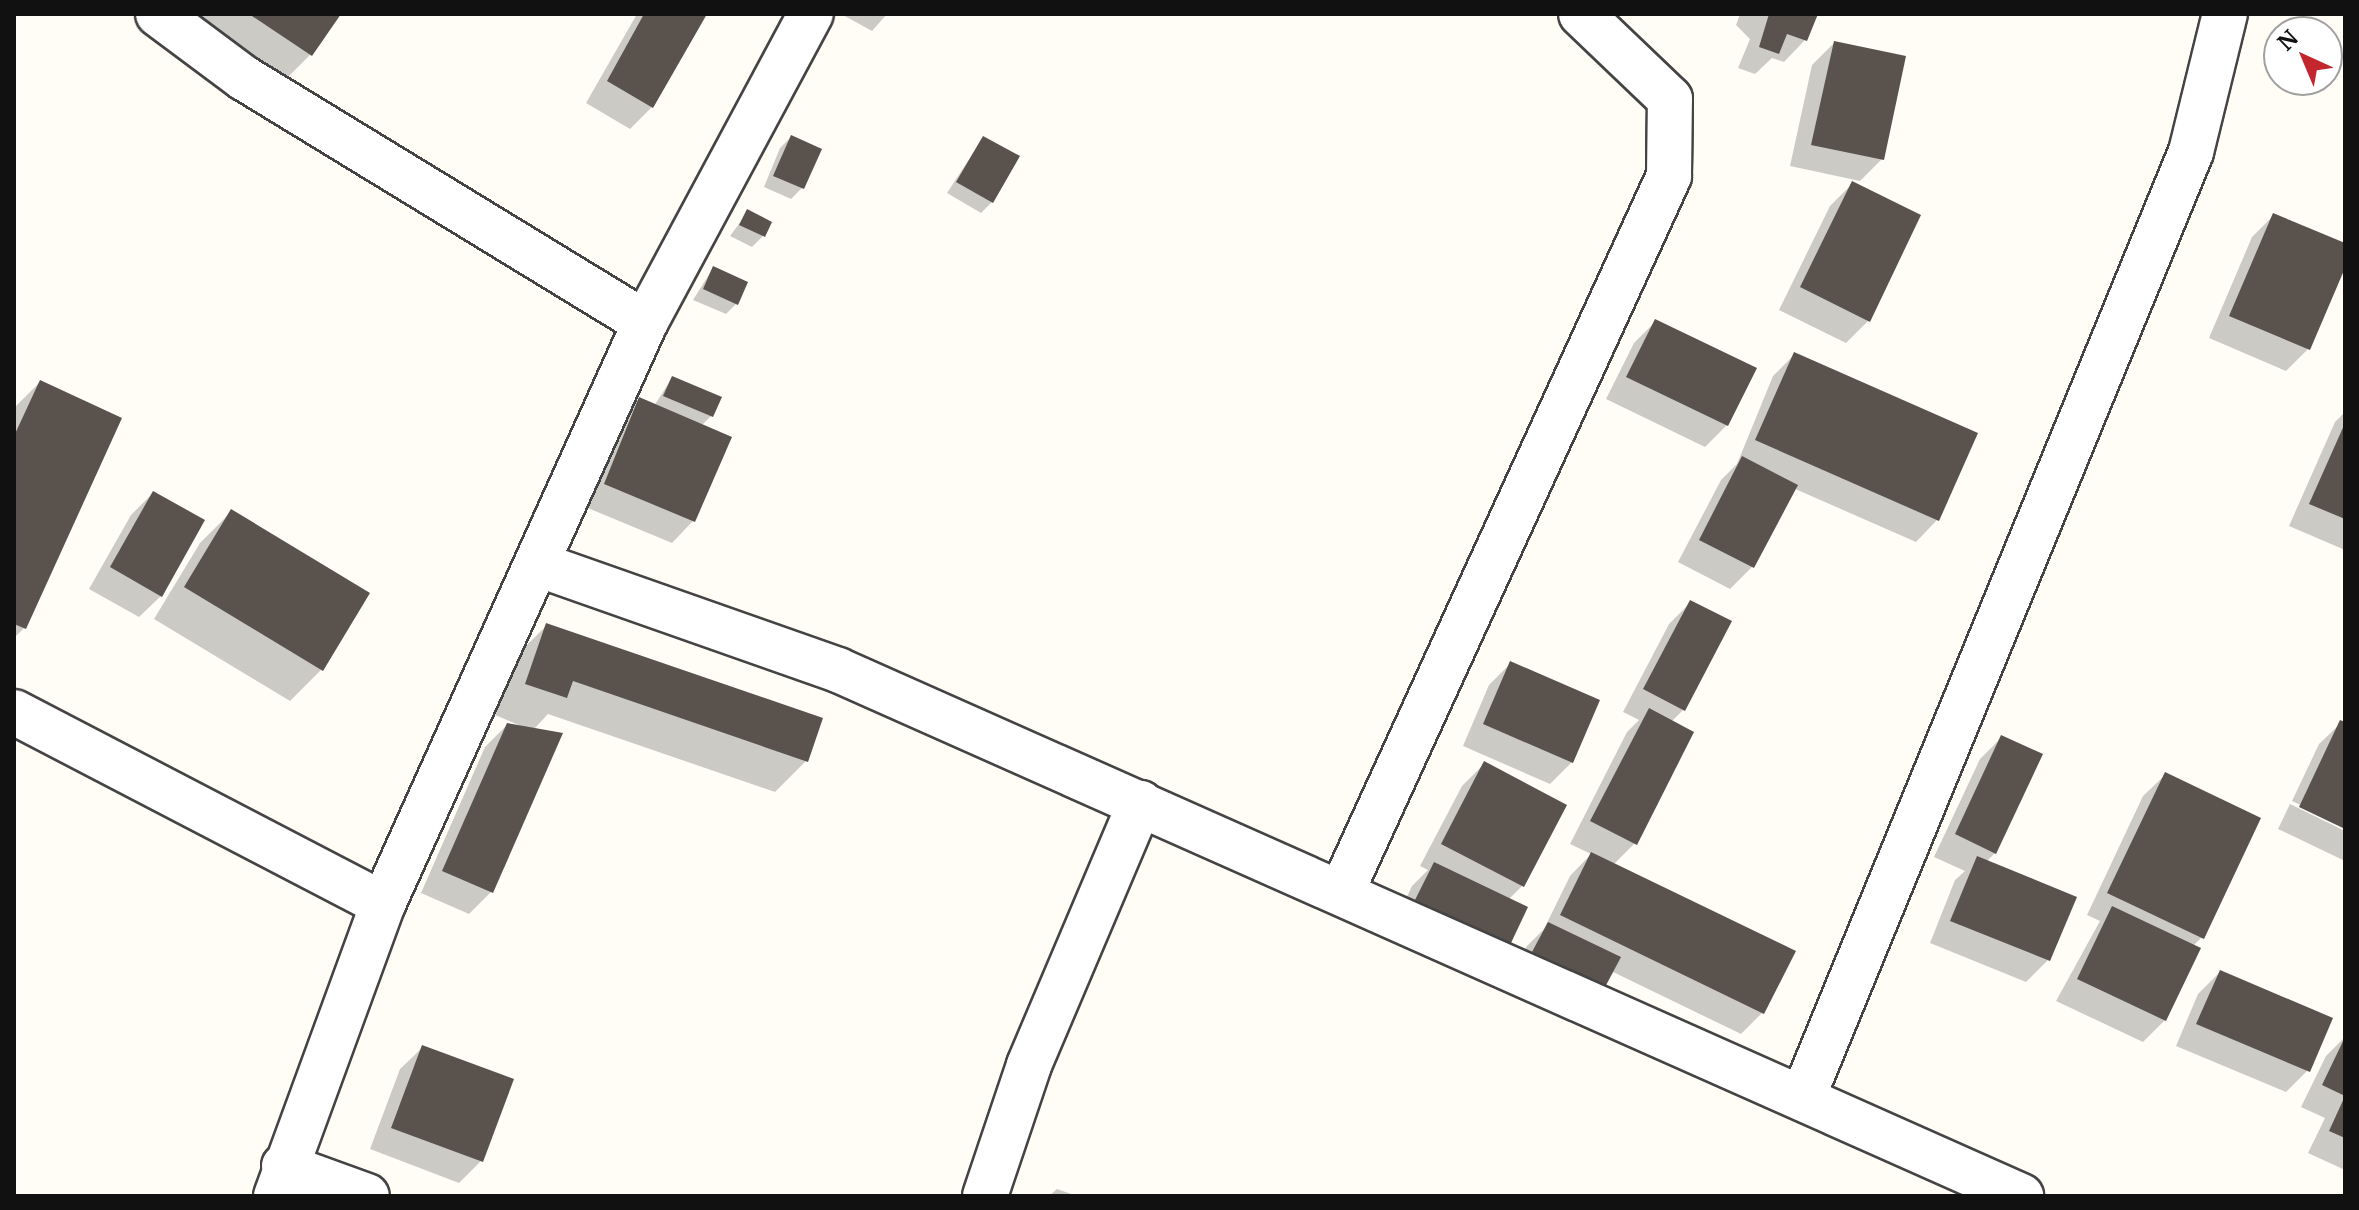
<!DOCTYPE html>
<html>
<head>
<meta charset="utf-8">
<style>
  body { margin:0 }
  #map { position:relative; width:2359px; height:1210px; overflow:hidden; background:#fffdf5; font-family:Merriweather,serif }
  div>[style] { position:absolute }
  .shadow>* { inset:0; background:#0003 }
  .building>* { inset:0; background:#5a524d }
  .roads { filter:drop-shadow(2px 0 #444) drop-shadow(-2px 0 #444) drop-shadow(0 2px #444) drop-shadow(0 -2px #444) }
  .minor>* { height:44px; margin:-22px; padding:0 22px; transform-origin:22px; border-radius:22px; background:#fff }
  span { translate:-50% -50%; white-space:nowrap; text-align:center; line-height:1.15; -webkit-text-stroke:8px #fff; paint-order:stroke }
  .frame { position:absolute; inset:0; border:16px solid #111; pointer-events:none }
  .north { position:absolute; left:2263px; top:16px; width:80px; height:80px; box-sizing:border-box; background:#fff; border:2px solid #a0a0a0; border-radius:50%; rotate:316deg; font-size:22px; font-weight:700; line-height:32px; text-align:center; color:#111 }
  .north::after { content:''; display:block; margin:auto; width:28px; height:36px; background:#c4262e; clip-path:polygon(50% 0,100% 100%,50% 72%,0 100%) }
</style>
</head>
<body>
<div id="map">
  <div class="shadow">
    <i style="clip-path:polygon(172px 14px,339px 14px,310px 55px,279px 86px)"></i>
    <i style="clip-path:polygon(637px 14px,703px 14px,652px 107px,630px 129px,586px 103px)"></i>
    <i style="clip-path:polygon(841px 14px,887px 14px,872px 31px)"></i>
    <i style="clip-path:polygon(1740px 14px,1815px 14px,1805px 40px,1784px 62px,1772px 58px,1755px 74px,1738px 68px,1750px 39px,1736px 25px)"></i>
    <i style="clip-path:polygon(1834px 43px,1882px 159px,1860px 181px,1790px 166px,1812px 65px)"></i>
    <i style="clip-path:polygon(791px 137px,802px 188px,791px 199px,764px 187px,780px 148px)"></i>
    <i style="clip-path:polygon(983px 138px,992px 202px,981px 213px,947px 193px)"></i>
    <i style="clip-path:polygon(1852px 184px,1868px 321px,1846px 343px,1779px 310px,1830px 206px)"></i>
    <i style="clip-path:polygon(748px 212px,763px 236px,752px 247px,730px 236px)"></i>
    <i style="clip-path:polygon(2274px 215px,2345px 245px,2345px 263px,2308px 349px,2286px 371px,2209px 338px,2252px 237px)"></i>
    <i style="clip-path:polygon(713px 268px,737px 303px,726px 314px,693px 300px)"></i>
    <i style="clip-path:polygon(1656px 321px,1727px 425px,1705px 447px,1606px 399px,1634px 343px)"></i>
    <i style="clip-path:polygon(1795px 354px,1975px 434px,1937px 520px,1916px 542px,1793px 488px,1752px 567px,1730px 589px,1678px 562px,1721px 480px,1737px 464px,1773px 376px)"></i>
    <i style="clip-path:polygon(672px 378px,712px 415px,701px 426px,693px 521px,672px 543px,583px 506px,617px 421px,639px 400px,654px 406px)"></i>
    <i style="clip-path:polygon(40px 382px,24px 628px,14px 638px,14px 408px)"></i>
    <i style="clip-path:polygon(2345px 412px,2345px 550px,2289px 526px,2335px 422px)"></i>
    <i style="clip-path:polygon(153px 493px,161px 596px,139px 617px,89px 589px,131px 515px)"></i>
    <i style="clip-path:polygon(231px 512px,321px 670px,290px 701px,154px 619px,200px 543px)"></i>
    <i style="clip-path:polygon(1691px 602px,1683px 710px,1671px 722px,1635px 843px,1613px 865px,1763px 1012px,1741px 1034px,1611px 971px,1512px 974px,1527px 946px,1544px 929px,1570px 876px,1591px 854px,1570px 844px,1627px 732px,1639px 720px,1623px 712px,1669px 624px)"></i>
    <i style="clip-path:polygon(546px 626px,806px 761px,775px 792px,548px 714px,533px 730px,560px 734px,491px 892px,469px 914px,421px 893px,485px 747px,507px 725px,528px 729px,495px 715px,515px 657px)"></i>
    <i style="clip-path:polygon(1511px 663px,1572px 762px,1550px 784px,1463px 746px,1489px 685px)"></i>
    <i style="clip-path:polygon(2341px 723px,2345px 725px,2345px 826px,2292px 801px,2319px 744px)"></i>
    <i style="clip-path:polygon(2002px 737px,1995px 853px,1986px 862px,2048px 960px,2026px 982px,1930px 943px,1955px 880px,1965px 871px,1934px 857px,1980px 759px)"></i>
    <i style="clip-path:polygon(1484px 764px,1522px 886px,1508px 900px,1509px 944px,1395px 922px,1412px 886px,1428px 870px,1420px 866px,1462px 786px)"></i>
    <i style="clip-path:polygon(2165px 775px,2202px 937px,2193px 946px,2165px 1020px,2143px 1042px,2056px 1001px,2100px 921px,2087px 915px,2143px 796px)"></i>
    <i style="clip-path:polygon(2290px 804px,2345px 831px,2345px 861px,2278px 829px)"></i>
    <i style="clip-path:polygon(2220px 972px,2308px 1070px,2286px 1092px,2176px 1046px,2198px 994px)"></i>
    <i style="clip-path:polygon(2345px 1037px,2345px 1170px,2308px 1153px,2325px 1118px,2301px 1107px,2326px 1056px)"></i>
    <i style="clip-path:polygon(422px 1048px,512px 1081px,481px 1161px,459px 1183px,370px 1149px,400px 1069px)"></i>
    <i style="clip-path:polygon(1057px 1189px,1077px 1196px,1049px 1196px)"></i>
  </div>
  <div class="building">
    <i style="clip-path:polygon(249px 14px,341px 14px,312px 56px)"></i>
    <i style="clip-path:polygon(644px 14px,707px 14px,653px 108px,607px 81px)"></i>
    <i style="clip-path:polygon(1769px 14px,1818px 14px,1807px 41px,1787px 34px,1779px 54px,1759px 47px)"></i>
    <i style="clip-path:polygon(1834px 41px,1906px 56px,1884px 160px,1811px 145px)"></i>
    <i style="clip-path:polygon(791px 135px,822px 149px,804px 189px,773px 176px)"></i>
    <i style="clip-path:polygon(983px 136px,1020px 156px,993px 203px,956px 182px)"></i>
    <i style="clip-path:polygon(1852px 181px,1921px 215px,1870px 322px,1800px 287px)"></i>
    <i style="clip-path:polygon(747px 209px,772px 222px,765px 237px,739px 225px)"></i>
    <i style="clip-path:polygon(2273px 213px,2345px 243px,2345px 268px,2310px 350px,2229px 316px)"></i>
    <i style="clip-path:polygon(713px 266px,748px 282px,738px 305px,703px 289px)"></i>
    <i style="clip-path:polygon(1655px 319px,1757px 368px,1728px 426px,1626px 377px)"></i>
    <i style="clip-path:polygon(1794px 352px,1978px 433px,1939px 521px,1755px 440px)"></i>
    <i style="clip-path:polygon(672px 376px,722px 397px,713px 417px,663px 396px)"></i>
    <i style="clip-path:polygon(40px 380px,122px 418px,26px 629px,14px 624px,14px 436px)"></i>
    <i style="clip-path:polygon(639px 397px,732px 437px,695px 522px,604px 484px)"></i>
    <i style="clip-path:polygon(2345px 423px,2345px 519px,2309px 504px)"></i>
    <i style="clip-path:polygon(1742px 456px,1798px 485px,1754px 568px,1699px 540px)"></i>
    <i style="clip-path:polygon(153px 491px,205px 520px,162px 597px,110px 567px)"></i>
    <i style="clip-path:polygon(231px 509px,370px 593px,323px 671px,184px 587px)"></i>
    <i style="clip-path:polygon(1690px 600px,1732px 621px,1685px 711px,1643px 689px)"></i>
    <i style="clip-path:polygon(546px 623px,823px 718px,808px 762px,573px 681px,567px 698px,525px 684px)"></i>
    <i style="clip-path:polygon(1510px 661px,1600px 700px,1573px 763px,1483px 724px)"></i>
    <i style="clip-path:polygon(1649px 708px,1694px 732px,1637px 845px,1590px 821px)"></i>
    <i style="clip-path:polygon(2340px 720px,2345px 722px,2345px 829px,2299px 807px)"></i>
    <i style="clip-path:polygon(507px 723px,563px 733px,493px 893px,442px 871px)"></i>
    <i style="clip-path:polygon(2001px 735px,2043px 754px,1996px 854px,1955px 834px)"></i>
    <i style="clip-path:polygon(1484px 761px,1567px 805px,1524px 887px,1441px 844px)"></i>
    <i style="clip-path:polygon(2165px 772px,2261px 818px,2204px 939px,2107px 893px)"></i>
    <i style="clip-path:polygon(1591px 852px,1796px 951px,1764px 1014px,1560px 915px)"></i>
    <i style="clip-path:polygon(1977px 856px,2077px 897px,2050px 961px,1950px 921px)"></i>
    <i style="clip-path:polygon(1434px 862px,1528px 907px,1510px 945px,1415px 900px)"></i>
    <i style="clip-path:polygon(2112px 906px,2201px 948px,2166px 1021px,2077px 979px)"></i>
    <i style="clip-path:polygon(1548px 922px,1621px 957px,1604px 989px,1532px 952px)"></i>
    <i style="clip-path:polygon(2220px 970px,2333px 1018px,2310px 1072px,2196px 1024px)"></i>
    <i style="clip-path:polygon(2345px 1037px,2345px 1096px,2322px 1085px)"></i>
    <i style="clip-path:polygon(422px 1045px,514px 1079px,483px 1162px,391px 1128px)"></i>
    <i style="clip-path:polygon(2345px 1096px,2345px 1138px,2329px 1131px)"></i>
  </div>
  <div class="roads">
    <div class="minor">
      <i style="left:158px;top:14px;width:107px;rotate:36.7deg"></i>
      <i style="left:244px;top:78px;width:470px;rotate:31.4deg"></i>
      <i style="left:540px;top:565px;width:316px;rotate:19.4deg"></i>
      <i style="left:838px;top:670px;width:1295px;rotate:23.97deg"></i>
      <i style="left:14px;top:712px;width:416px;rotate:27.5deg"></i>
      <i style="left:1342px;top:891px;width:786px;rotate:-65.42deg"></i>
      <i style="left:1669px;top:176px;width:77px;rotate:-89.3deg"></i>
      <i style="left:1670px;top:99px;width:123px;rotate:-136.3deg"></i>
      <i style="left:1803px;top:1097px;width:1022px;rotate:-67.68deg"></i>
      <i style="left:2191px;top:152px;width:142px;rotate:-76.2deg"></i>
      <i style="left:284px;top:1166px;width:88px;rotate:19.9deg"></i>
      <i style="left:276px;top:1196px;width:311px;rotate:-69.9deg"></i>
      <i style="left:383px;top:904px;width:637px;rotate:-65.73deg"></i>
      <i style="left:645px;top:323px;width:351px;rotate:-61.8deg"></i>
      <i style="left:985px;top:1196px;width:138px;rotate:-71.4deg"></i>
      <i style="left:1029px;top:1065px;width:285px;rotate:-67deg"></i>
    </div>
  </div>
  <div class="frame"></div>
  <div class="north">N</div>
</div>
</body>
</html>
